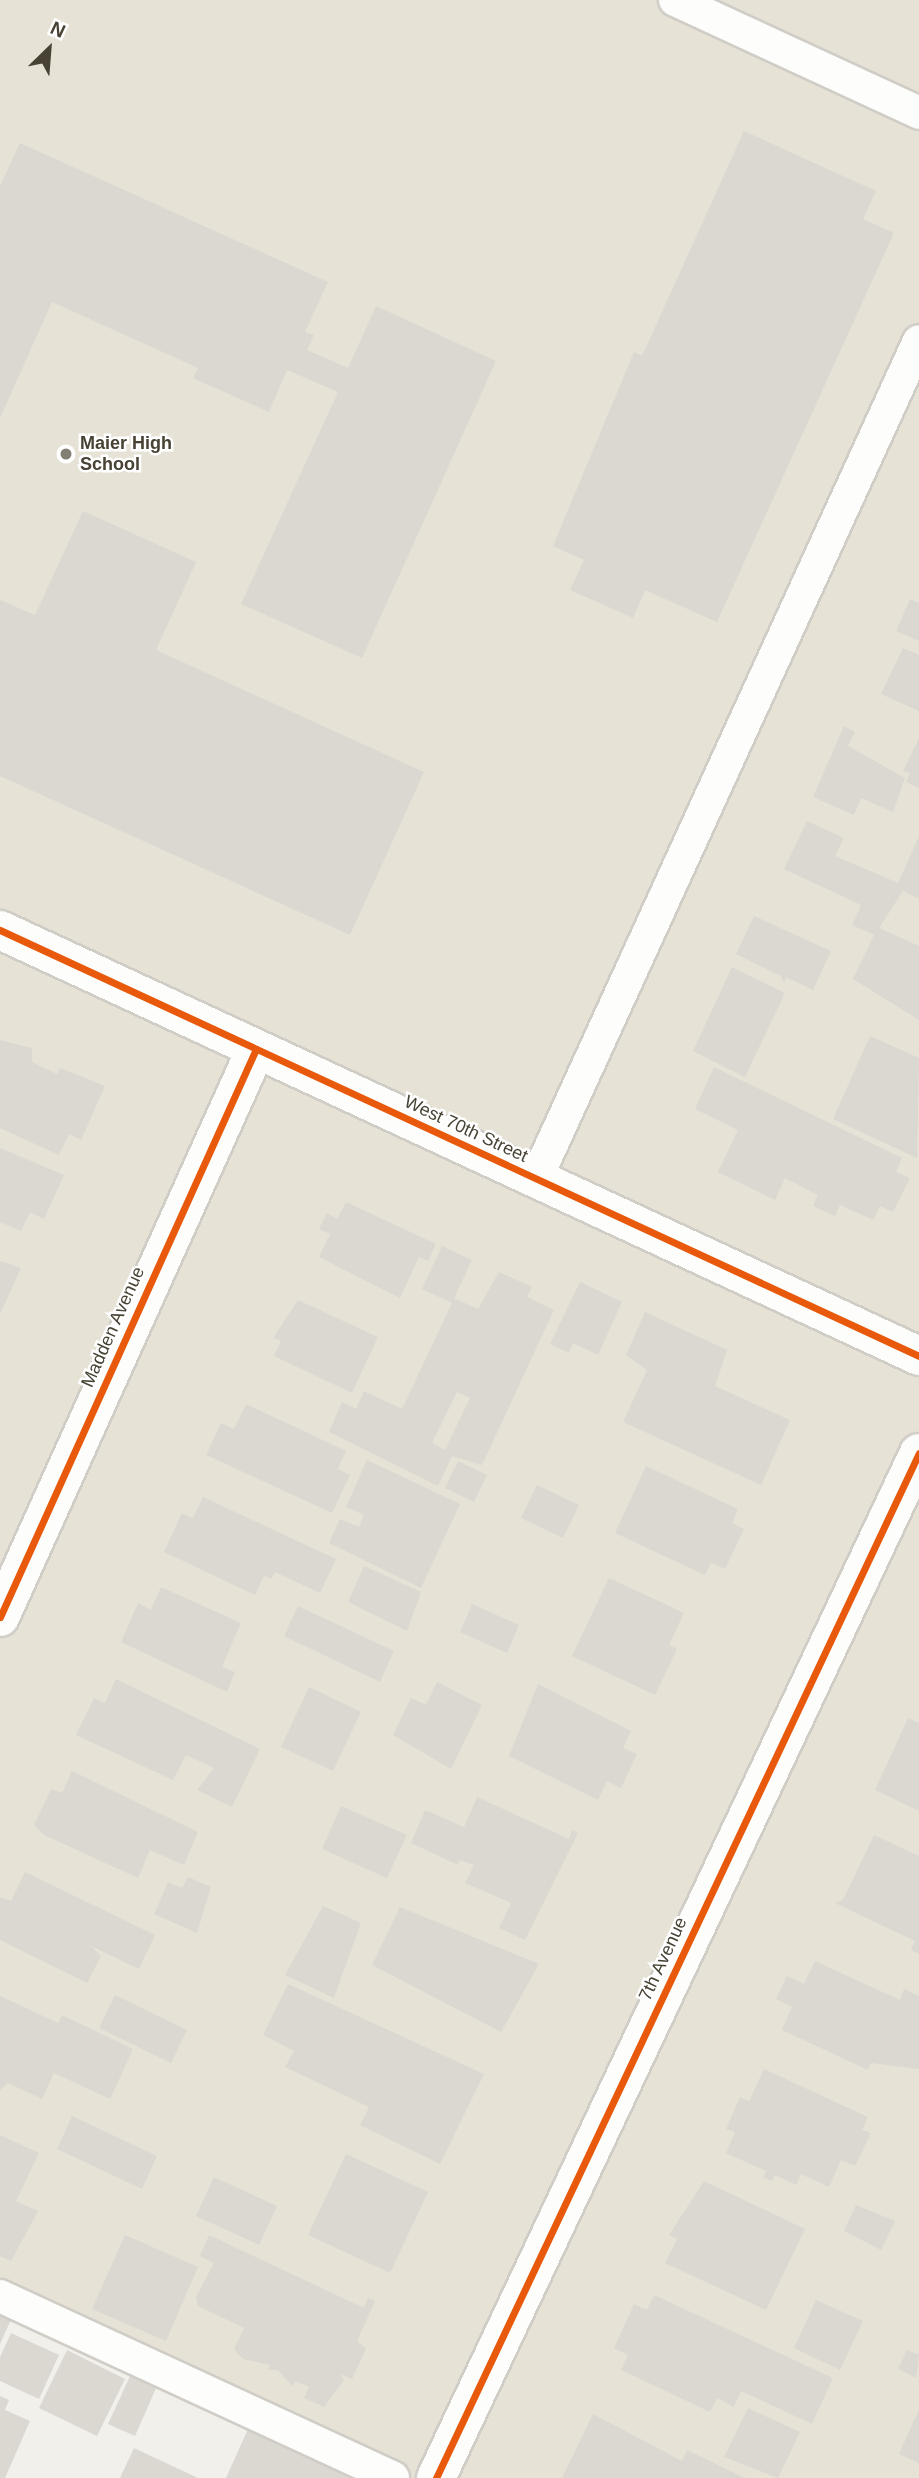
<!DOCTYPE html>
<html>
<head>
<meta charset="utf-8">
<style>
  body { margin:0 }
  #map { position:relative; width:919px; height:2478px; overflow:hidden; background:#f2f0ea; font-family:Helvetica,sans-serif }
  div>[style] { position:absolute }
  .residential>* { inset:0; background:#e6e2d6 }
  .building>* { inset:0; background:#dbd8d2 }
  .roads { filter:drop-shadow(2px 0 #d0cdc7) drop-shadow(-2px 0 #d0cdc7) drop-shadow(0 2px #d0cdc7) drop-shadow(0 -2px #d0cdc7) }
  .lane>* { height:32px; margin:-16px; padding:0 16px; transform-origin:16px; border-radius:16px; background:#fdfdfc }
  .street>* { height:38px; margin:-19px; padding:0 19px; transform-origin:19px; border-radius:19px; background:#fdfdfc }
  .cycleway>* { height:7px; margin:-3.5px; padding:0 3.5px; transform-origin:3.5px; border-radius:3.5px; background:#e8590c }
  .dots>* { width:19px; height:19px; translate:-50% -50%; box-sizing:border-box; border:4px solid #fff; border-radius:50% }
  span { translate:-50% -50%; white-space:nowrap; text-align:center; line-height:1.15; -webkit-text-stroke:5px #fff; paint-order:stroke }
  .poi-label { font-size:18px; color:#484234; font-weight:700 }
  .left { translate:0 -50%; text-align:left }
  .street-label { font-size:18px; color:#484234 }
  .north { position:absolute; left:14px; top:14px; width:70px; height:70px; -webkit-text-stroke:5px #fff; paint-order:stroke; rotate:25deg; font-size:19px; font-weight:700; line-height:28px; text-align:center; color:#484234 }
  .north::after { content:''; display:block; margin:auto; width:24px; height:32px; background:#484234; clip-path:polygon(50% 0,100% 100%,50% 72%,0 100%) }
</style>
</head>
<body>
<div id="map">
  <div class="residential">
    <i style="clip-path:polygon(0 0,919px 0,919px 2478px,408px 2478px,0 2293px)"></i>
  </div>
  <div class="building">
    <i style="clip-path:polygon(744px 131px,876px 191px,863px 219px,894px 233px,717px 622px,645px 590px,633px 618px,570px 590px,584px 560px,553px 546px,634px 352px,642px 356px)"></i>
    <i style="clip-path:polygon(20px 143px,328px 282px,305px 332px,314px 335px,307px 350px,348px 368px,376px 306px,496px 361px,362px 658px,241px 604px,338px 392px,287px 370px,269px 412px,193px 378px,198px 368px,52px 302px,0 418px,0 186px)"></i>
    <i style="clip-path:polygon(83px 511px,196px 562px,156px 650px,424px 772px,350px 935px,0 776px,0 600px,35px 615px)"></i>
    <i style="clip-path:polygon(910px 599px,919px 603px,919px 641px,896px 631px)"></i>
    <i style="clip-path:polygon(903px 648px,919px 655px,919px 711px,881px 694px)"></i>
    <i style="clip-path:polygon(844px 726px,855px 732px,848px 746px,905px 778px,893px 812px,861px 798px,854px 815px,813px 797px)"></i>
    <i style="clip-path:polygon(919px 738px,919px 788px,906px 782px,910px 773px,903px 771px)"></i>
    <i style="clip-path:polygon(807px 821px,844px 838px,835px 856px,898px 883px,919px 836px,919px 899px,903px 891px,879px 928px,919px 946px,919px 1020px,853px 979px,874px 935px,852px 925px,861px 905px,784px 869px)"></i>
    <i style="clip-path:polygon(754px 916px,831px 951px,813px 990px,786px 977px,784px 983px,781px 976px,736px 954px)"></i>
    <i style="clip-path:polygon(732px 967px,785px 993px,745px 1077px,693px 1051px)"></i>
    <i style="clip-path:polygon(870px 1036px,919px 1058px,917px 1158px,833px 1119px)"></i>
    <i style="clip-path:polygon(0 1040px,32px 1048px,32px 1062px,57px 1074px,60px 1068px,105px 1086px,81px 1140px,69px 1134px,59px 1155px,0 1128px)"></i>
    <i style="clip-path:polygon(714px 1067px,902px 1158px,896px 1172px,910px 1178px,893px 1212px,880px 1206px,873px 1220px,840px 1205px,835px 1216px,813px 1206px,818px 1195px,785px 1178px,775px 1200px,718px 1172px,738px 1130px,695px 1109px)"></i>
    <i style="clip-path:polygon(0 1148px,64px 1175px,44px 1219px,30px 1212px,21px 1231px,0 1222px)"></i>
    <i style="clip-path:polygon(346px 1202px,436px 1244px,428px 1261px,419px 1257px,400px 1298px,319px 1257px,330px 1234px,319px 1229px,327px 1213px,337px 1219px)"></i>
    <i style="clip-path:polygon(evenodd,442px 1246px,472px 1260px,454px 1298px,478px 1309px,499px 1272px,532px 1287px,527px 1297px,554px 1310px,482px 1465px,452px 1456px,438px 1486px,329px 1432px,342px 1402px,356px 1409px,364px 1391px,402px 1409px,452px 1303px,422px 1289px,442px 1246px,457px 1392px,470px 1398px,445px 1450px,432px 1443px,457px 1392px)"></i>
    <i style="clip-path:polygon(0 1261px,21px 1268px,0 1314px)"></i>
    <i style="clip-path:polygon(580px 1282px,622px 1302px,598px 1355px,573px 1343px,569px 1353px,550px 1344px)"></i>
    <i style="clip-path:polygon(298px 1300px,378px 1337px,352px 1393px,274px 1356px,281px 1341px,273px 1338px)"></i>
    <i style="clip-path:polygon(645px 1312px,727px 1350px,715px 1386px,790px 1420px,761px 1485px,623px 1422px,647px 1370px,626px 1355px)"></i>
    <i style="clip-path:polygon(246px 1404px,346px 1451px,338px 1469px,350px 1475px,332px 1513px,206px 1455px,221px 1423px,234px 1429px)"></i>
    <i style="clip-path:polygon(367px 1460px,460px 1504px,421px 1588px,329px 1543px,340px 1519px,359px 1527px,364px 1515px,346px 1507px)"></i>
    <i style="clip-path:polygon(458px 1461px,487px 1475px,474px 1502px,445px 1488px)"></i>
    <i style="clip-path:polygon(646px 1466px,738px 1509px,732px 1523px,744px 1529px,725px 1569px,711px 1563px,705px 1575px,615px 1533px)"></i>
    <i style="clip-path:polygon(537px 1485px,579px 1505px,563px 1538px,521px 1518px)"></i>
    <i style="clip-path:polygon(203px 1497px,336px 1559px,320px 1593px,275px 1572px,271px 1579px,264px 1576px,255px 1595px,164px 1552px,182px 1513px,193px 1518px)"></i>
    <i style="clip-path:polygon(364px 1566px,421px 1592px,407px 1631px,348px 1602px)"></i>
    <i style="clip-path:polygon(609px 1578px,684px 1613px,669px 1645px,677px 1649px,655px 1695px,572px 1656px)"></i>
    <i style="clip-path:polygon(161px 1587px,241px 1623px,222px 1667px,235px 1672px,227px 1692px,121px 1642px,138px 1603px,151px 1610px)"></i>
    <i style="clip-path:polygon(472px 1604px,519px 1625px,507px 1653px,460px 1632px)"></i>
    <i style="clip-path:polygon(298px 1606px,394px 1651px,380px 1682px,284px 1636px)"></i>
    <i style="clip-path:polygon(116px 1679px,260px 1749px,232px 1807px,197px 1790px,214px 1768px,186px 1755px,173px 1780px,76px 1735px,94px 1698px,105px 1703px)"></i>
    <i style="clip-path:polygon(437px 1682px,482px 1705px,451px 1769px,393px 1735px,411px 1698px,426px 1705px)"></i>
    <i style="clip-path:polygon(538px 1684px,631px 1731px,623px 1748px,637px 1754px,621px 1788px,607px 1781px,598px 1800px,509px 1756px)"></i>
    <i style="clip-path:polygon(309px 1687px,361px 1712px,333px 1771px,281px 1747px)"></i>
    <i style="clip-path:polygon(908px 1718px,919px 1723px,919px 1811px,875px 1790px)"></i>
    <i style="clip-path:polygon(72px 1771px,198px 1832px,184px 1865px,150px 1850px,138px 1878px,44px 1835px,34px 1825px,51px 1789px,62px 1793px)"></i>
    <i style="clip-path:polygon(477px 1797px,569px 1839px,572px 1830px,578px 1833px,525px 1940px,499px 1928px,511px 1903px,465px 1883px,474px 1865px,460px 1860px,458px 1865px,411px 1843px,425px 1810px,464px 1827px)"></i>
    <i style="clip-path:polygon(341px 1806px,407px 1835px,387px 1878px,322px 1849px)"></i>
    <i style="clip-path:polygon(874px 1835px,919px 1856px,919px 1954px,911px 1950px,915px 1941px,835px 1903px,843px 1900px)"></i>
    <i style="clip-path:polygon(25px 1872px,155px 1935px,139px 1969px,91px 1946px,101px 1956px,87px 1983px,0 1940px,0 1897px,11px 1901px)"></i>
    <i style="clip-path:polygon(188px 1877px,211px 1887px,197px 1933px,154px 1914px,168px 1882px,182px 1888px)"></i>
    <i style="clip-path:polygon(323px 1906px,361px 1923px,334px 1998px,285px 1975px)"></i>
    <i style="clip-path:polygon(400px 1907px,539px 1964px,501px 2032px,372px 1965px)"></i>
    <i style="clip-path:polygon(815px 1961px,900px 2000px,904px 1989px,919px 1996px,919px 2069px,871px 2063px,868px 2070px,782px 2030px,792px 2007px,776px 1999px,787px 1976px,804px 1984px)"></i>
    <i style="clip-path:polygon(288px 1984px,484px 2074px,440px 2164px,360px 2125px,369px 2107px,285px 2067px,294px 2051px,263px 2035px)"></i>
    <i style="clip-path:polygon(115px 1995px,187px 2030px,171px 2063px,99px 2028px)"></i>
    <i style="clip-path:polygon(0 1996px,58px 2023px,62px 2015px,133px 2049px,110px 2099px,54px 2073px,42px 2099px,8px 2083px,0 2090px)"></i>
    <i style="clip-path:polygon(764px 2069px,868px 2117px,862px 2130px,871px 2133px,855px 2166px,841px 2160px,829px 2187px,801px 2174px,796px 2185px,775px 2175px,772px 2181px,763px 2178px,766px 2171px,726px 2153px,735px 2132px,726px 2129px,740px 2097px,749px 2101px)"></i>
    <i style="clip-path:polygon(72px 2116px,157px 2156px,142px 2189px,57px 2149px)"></i>
    <i style="clip-path:polygon(0 2135px,39px 2153px,16px 2201px,38px 2211px,11px 2261px,0 2256px)"></i>
    <i style="clip-path:polygon(346px 2154px,428px 2192px,390px 2273px,308px 2235px)"></i>
    <i style="clip-path:polygon(214px 2177px,277px 2206px,259px 2245px,196px 2216px)"></i>
    <i style="clip-path:polygon(704px 2181px,805px 2229px,766px 2310px,665px 2263px,677px 2239px,669px 2235px)"></i>
    <i style="clip-path:polygon(856px 2205px,895px 2221px,881px 2250px,844px 2231px)"></i>
    <i style="clip-path:polygon(125px 2235px,198px 2267px,166px 2341px,92px 2309px)"></i>
    <i style="clip-path:polygon(209px 2235px,364px 2308px,368px 2298px,375px 2301px,357px 2341px,366px 2349px,352px 2379px,341px 2374px,344px 2380px,324px 2407px,304px 2398px,309px 2387px,295px 2381px,293px 2387px,278px 2370px,267px 2370px,270px 2365px,243px 2359px,234px 2349px,244px 2328px,198px 2306px,196px 2297px,214px 2263px,200px 2256px)"></i>
    <i style="clip-path:polygon(654px 2295px,833px 2378px,812px 2424px,741px 2391px,734px 2407px,717px 2398px,710px 2412px,621px 2370px,628px 2355px,614px 2348px,634px 2304px,647px 2310px)"></i>
    <i style="clip-path:polygon(816px 2300px,863px 2321px,840px 2370px,794px 2348px)"></i>
    <i style="clip-path:polygon(0 2306px,13px 2315px,0 2344px)"></i>
    <i style="clip-path:polygon(11px 2333px,59px 2355px,39px 2399px,0 2381px,0 2357px)"></i>
    <i style="clip-path:polygon(67px 2350px,125px 2379px,97px 2436px,39px 2408px)"></i>
    <i style="clip-path:polygon(907px 2350px,919px 2355px,916px 2378px,898px 2369px)"></i>
    <i style="clip-path:polygon(131px 2374px,157px 2386px,135px 2436px,108px 2424px)"></i>
    <i style="clip-path:polygon(0 2396px,9px 2400px,5px 2410px,30px 2421px,5px 2478px,0 2478px)"></i>
    <i style="clip-path:polygon(748px 2408px,800px 2432px,778px 2478px,724px 2457px)"></i>
    <i style="clip-path:polygon(919px 2409px,919px 2463px,899px 2454px)"></i>
    <i style="clip-path:polygon(593px 2414px,682px 2461px,687px 2450px,745px 2478px,562px 2478px)"></i>
    <i style="clip-path:polygon(248px 2429px,340px 2471px,349px 2478px,226px 2478px)"></i>
    <i style="clip-path:polygon(134px 2448px,198px 2478px,120px 2478px)"></i>
  </div>
  <div class="roads">
    <div class="lane">
      <i style="left:675px;top:0;width:269px;rotate:24.8deg"></i>
      <i style="left:536px;top:1179px;width:921px;rotate:-65.44deg"></i>
      <i style="left:0;top:2296px;width:433px;rotate:24.8deg"></i>
    </div>
    <div class="street">
      <i style="left:0;top:930px;width:1013px;rotate:24.87deg"></i>
      <i style="left:0;top:1617px;width:623px;rotate:-65.74deg"></i>
      <i style="left:436px;top:2478px;width:1133px;rotate:-64.77deg"></i>
    </div>
  </div>
  <div class="cycleway">
    <i style="left:0;top:930px;width:1013px;rotate:24.87deg"></i>
    <i style="left:0;top:1617px;width:623px;rotate:-65.74deg"></i>
    <i style="left:436px;top:2478px;width:1133px;rotate:-64.77deg"></i>
  </div>
  <div class="dots">
    <i style="left:66px;top:454px;background:#847f74"></i>
  </div>
  <div class="poi-label">
    <span class="left" style="left:80px;top:454px">Maier High<br>School</span>
  </div>
  <div class="street-label">
    <span style="left:466px;top:1129px;rotate:25deg">West 70th Street</span>
    <span style="left:113px;top:1327px;rotate:-66deg">Madden Avenue</span>
    <span style="left:663px;top:1959px;rotate:-65deg">7th Avenue</span>
  </div>
  <div class="north">N</div>
</div>
</body>
</html>
